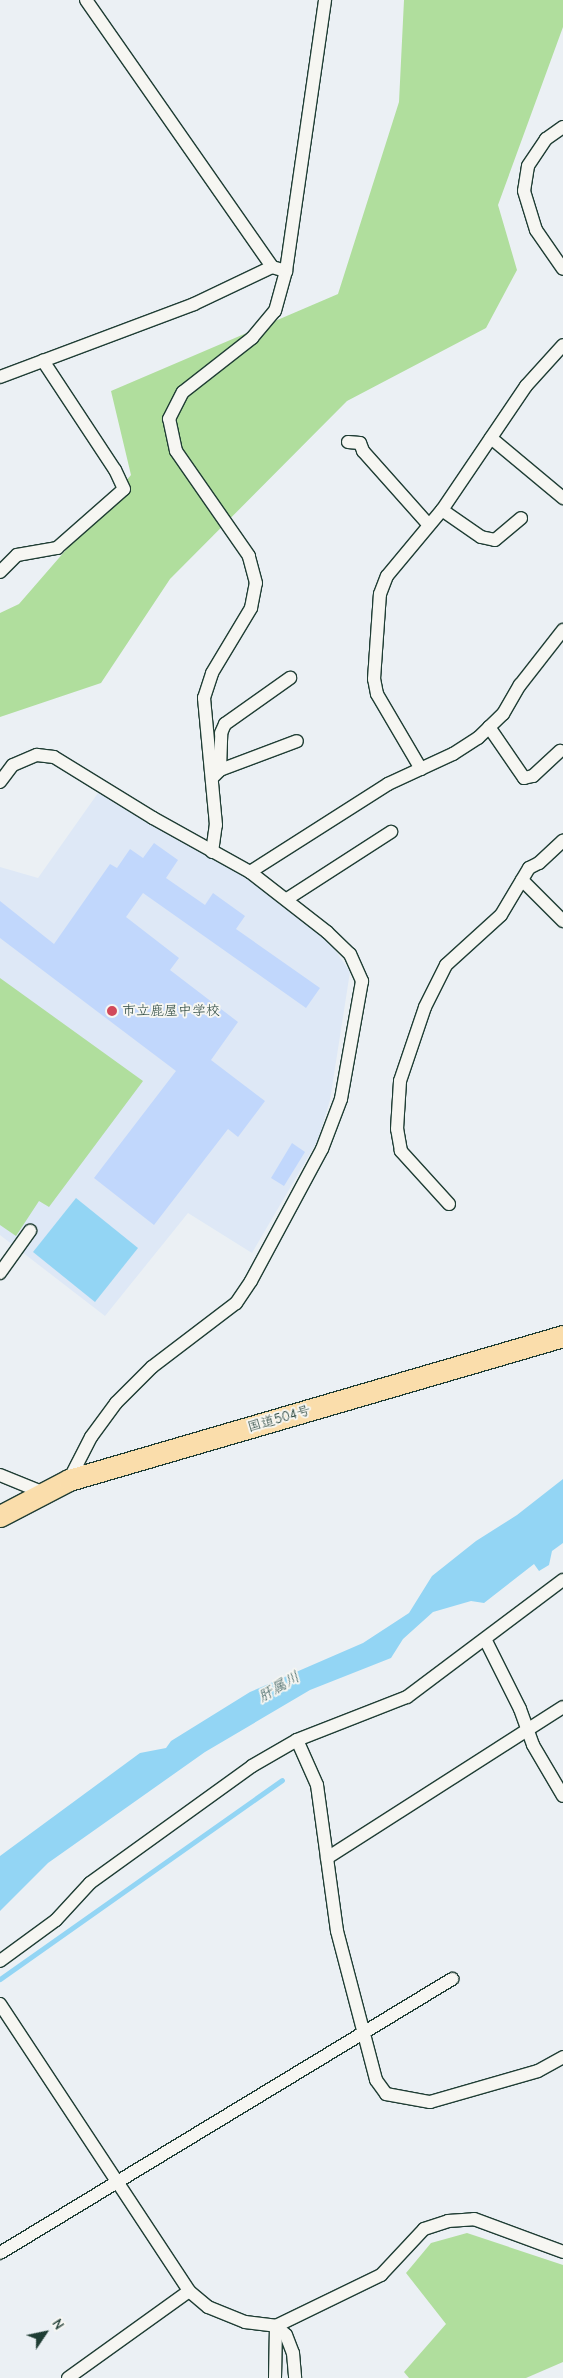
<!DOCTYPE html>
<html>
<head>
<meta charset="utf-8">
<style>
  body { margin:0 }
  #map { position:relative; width:563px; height:2378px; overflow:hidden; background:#ebf0f4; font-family:"Comic Neue","Klee One",sans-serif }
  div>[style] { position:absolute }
  .built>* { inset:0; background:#dee8f6 }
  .green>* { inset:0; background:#b0de9d }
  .water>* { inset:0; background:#93d5f4 }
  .stream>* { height:5px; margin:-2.5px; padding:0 2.5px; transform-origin:2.5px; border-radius:2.5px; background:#93d5f4 }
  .building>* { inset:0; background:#c1d7fc }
  .roads { filter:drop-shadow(1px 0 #1f3d34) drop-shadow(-1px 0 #1f3d34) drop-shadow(0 1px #1f3d34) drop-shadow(0 -1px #1f3d34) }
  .minor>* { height:12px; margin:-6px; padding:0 6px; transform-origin:6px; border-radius:6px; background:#f6f6f2 }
  .trunk>* { height:21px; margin:-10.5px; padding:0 10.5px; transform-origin:10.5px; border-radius:10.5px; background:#faddab }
  .dots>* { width:14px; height:14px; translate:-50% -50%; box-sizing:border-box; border:2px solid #f6f6f2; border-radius:50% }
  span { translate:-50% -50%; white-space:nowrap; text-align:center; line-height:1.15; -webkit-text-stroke:4px #f6f6f2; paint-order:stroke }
  .poi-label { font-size:14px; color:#1f3d34 }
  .left { translate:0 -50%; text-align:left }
  .street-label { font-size:14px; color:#1f3d34 }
  .water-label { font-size:15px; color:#365b5a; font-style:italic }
  .north { position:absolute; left:20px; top:2308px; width:50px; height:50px; -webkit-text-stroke:4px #f6f6f2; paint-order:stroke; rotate:56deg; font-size:14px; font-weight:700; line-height:20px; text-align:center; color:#1f3d34 }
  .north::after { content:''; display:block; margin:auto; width:18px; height:22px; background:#1f3d34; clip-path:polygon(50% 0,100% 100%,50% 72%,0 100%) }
</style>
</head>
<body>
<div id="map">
  <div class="built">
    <i style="clip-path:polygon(98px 793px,249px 880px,331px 944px,350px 972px,330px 1100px,318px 1140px,252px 1253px,188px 1213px,105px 1316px,0 1235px,0 867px,38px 878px)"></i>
  </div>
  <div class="green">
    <i style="clip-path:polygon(404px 0,563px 0,563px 27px,498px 205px,517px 270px,486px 328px,347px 401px,170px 579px,101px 683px,0 717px,0 613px,19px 604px,131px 475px,111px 391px,338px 294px,399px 102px)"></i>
    <i style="clip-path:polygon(0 978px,143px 1081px,49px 1207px,39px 1201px,16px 1236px,0 1225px)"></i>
    <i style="clip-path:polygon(467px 2233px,563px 2265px,563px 2362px,526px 2378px,409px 2378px,404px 2372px,446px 2324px,406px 2273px,431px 2243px)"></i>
  </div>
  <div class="water">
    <i style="clip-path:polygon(76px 1198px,138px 1248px,95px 1302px,33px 1252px)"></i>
    <i style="clip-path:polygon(563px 1479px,563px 1543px,552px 1551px,549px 1565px,539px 1571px,534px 1564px,484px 1603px,471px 1601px,433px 1612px,403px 1639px,391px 1658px,310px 1690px,205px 1752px,48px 1863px,0 1911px,0 1856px,140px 1753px,166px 1748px,171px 1741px,250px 1692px,363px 1643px,409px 1613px,432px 1576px,476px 1541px,517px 1515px)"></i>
  </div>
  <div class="stream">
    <i style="left:0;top:1979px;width:345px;rotate:-35.2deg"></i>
  </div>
  <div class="building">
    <i style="clip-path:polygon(154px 843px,178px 860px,166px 878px,205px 905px,213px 893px,245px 916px,236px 929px,320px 988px,306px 1008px,143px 893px,126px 917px,179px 958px,170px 970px,238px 1022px,211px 1060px,265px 1101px,238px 1137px,228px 1129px,154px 1225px,94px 1178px,176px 1071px,0 938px,0 901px,54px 944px,110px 864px,117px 868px,130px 849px,143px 858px)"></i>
    <i style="clip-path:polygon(292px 1143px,305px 1152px,284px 1186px,271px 1178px)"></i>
  </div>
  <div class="roads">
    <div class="minor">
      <i style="left:86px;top:0;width:325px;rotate:55.1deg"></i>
      <i style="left:272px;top:267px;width:15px;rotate:16deg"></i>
      <i style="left:563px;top:127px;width:21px;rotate:145deg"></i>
      <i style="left:546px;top:139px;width:32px;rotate:124deg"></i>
      <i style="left:528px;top:166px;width:25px;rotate:99deg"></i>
      <i style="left:524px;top:191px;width:41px;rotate:72.9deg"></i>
      <i style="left:536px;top:230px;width:47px;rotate:55.3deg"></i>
      <i style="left:0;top:377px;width:207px;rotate:-20.6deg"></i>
      <i style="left:194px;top:304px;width:86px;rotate:-25.4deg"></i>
      <i style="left:491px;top:438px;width:94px;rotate:39.8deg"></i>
      <i style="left:348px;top:442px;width:12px;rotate:5deg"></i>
      <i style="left:360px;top:443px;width:9px;rotate:69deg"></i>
      <i style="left:363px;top:451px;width:99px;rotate:48.3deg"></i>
      <i style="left:442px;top:510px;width:47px;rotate:34.7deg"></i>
      <i style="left:481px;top:537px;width:14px;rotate:12deg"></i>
      <i style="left:495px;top:540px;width:34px;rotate:-40deg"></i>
      <i style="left:0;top:572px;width:24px;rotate:-45deg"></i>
      <i style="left:17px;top:555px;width:41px;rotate:-9.9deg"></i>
      <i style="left:57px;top:548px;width:89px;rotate:-41.4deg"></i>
      <i style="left:124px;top:489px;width:21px;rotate:-115deg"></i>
      <i style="left:115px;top:470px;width:131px;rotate:-123.4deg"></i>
      <i style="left:489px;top:727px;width:62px;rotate:55.5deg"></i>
      <i style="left:524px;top:778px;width:9px;rotate:-13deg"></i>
      <i style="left:533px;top:776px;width:37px;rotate:-43deg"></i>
      <i style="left:421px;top:769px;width:87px;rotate:-120.4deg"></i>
      <i style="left:377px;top:694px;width:15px;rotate:-101deg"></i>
      <i style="left:374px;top:679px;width:85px;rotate:-86deg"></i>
      <i style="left:380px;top:594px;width:19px;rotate:-69deg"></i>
      <i style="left:387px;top:576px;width:86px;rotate:-50.2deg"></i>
      <i style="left:442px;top:510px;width:150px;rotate:-55.9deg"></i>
      <i style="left:526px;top:386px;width:55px;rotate:-47.9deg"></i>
      <i style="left:220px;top:770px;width:82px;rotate:-20.6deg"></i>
      <i style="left:212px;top:778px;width:11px;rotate:-45deg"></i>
      <i style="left:220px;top:770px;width:37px;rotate:-88deg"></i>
      <i style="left:221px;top:733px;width:10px;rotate:-66deg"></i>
      <i style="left:225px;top:724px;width:80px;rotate:-35.3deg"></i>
      <i style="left:0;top:782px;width:21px;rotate:-53deg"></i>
      <i style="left:13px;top:765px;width:26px;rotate:-23deg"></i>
      <i style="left:37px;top:755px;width:17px;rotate:7deg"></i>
      <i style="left:54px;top:757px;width:116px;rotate:31.6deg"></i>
      <i style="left:153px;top:818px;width:111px;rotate:29.1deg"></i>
      <i style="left:250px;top:872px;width:98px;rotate:37.9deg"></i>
      <i style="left:327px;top:932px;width:32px;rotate:44deg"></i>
      <i style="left:350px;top:954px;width:30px;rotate:66deg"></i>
      <i style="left:362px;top:981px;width:120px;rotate:100.1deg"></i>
      <i style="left:341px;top:1099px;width:53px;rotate:110.8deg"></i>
      <i style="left:322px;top:1149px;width:150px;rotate:118.3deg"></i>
      <i style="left:251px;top:1281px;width:27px;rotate:124deg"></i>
      <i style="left:236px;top:1303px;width:106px;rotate:142.7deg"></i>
      <i style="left:152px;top:1367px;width:51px;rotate:135deg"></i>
      <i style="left:116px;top:1403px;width:42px;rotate:126.3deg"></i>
      <i style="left:91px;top:1437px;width:48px;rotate:117.1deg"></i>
      <i style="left:212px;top:852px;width:27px;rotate:-82deg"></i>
      <i style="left:216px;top:825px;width:128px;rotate:-95.4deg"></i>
      <i style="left:204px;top:698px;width:26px;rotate:-72deg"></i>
      <i style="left:212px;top:673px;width:76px;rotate:-59deg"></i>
      <i style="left:251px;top:608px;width:25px;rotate:-79deg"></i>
      <i style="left:256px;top:583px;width:28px;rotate:-105deg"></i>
      <i style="left:249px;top:556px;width:128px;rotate:-124.8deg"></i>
      <i style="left:176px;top:451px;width:33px;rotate:-102deg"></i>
      <i style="left:169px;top:419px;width:30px;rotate:-63deg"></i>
      <i style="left:183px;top:392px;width:88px;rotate:-38deg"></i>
      <i style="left:252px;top:338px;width:35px;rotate:-50deg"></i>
      <i style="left:275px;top:311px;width:41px;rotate:-74.6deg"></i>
      <i style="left:286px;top:271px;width:274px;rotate:-81.8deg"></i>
      <i style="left:250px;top:872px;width:164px;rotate:-32.5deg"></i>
      <i style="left:388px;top:784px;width:72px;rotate:-24.8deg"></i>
      <i style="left:453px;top:754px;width:30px;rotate:-33deg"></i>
      <i style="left:478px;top:738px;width:35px;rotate:-44deg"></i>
      <i style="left:503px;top:714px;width:34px;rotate:-60deg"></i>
      <i style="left:520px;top:685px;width:70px;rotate:-52deg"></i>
      <i style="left:522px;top:880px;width:58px;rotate:45deg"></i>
      <i style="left:287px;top:899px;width:124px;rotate:-32.8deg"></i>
      <i style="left:449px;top:1204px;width:72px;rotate:-132.2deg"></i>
      <i style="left:401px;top:1151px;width:22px;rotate:-100deg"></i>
      <i style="left:397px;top:1129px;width:48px;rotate:-86.4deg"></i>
      <i style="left:400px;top:1081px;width:78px;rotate:-71.3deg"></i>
      <i style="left:425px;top:1007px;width:47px;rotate:-63.4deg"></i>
      <i style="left:446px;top:965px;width:74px;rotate:-42.3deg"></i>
      <i style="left:501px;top:915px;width:55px;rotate:-59.2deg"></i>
      <i style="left:529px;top:868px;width:11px;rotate:-27deg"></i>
      <i style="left:539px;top:863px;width:33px;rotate:-43deg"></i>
      <i style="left:0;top:1273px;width:52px;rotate:-54.5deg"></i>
      <i style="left:0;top:1475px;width:48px;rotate:22.2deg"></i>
      <i style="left:485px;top:1639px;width:78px;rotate:63.4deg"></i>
      <i style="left:520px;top:1709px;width:38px;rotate:70deg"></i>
      <i style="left:533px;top:1745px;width:59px;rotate:59.5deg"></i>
      <i style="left:297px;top:1740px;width:49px;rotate:66deg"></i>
      <i style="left:317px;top:1785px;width:147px;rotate:82.2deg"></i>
      <i style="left:337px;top:1931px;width:154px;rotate:75.3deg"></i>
      <i style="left:376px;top:2080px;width:17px;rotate:54deg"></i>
      <i style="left:386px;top:2094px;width:45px;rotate:10.3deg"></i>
      <i style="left:430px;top:2102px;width:112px;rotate:-16deg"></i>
      <i style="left:538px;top:2071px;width:29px;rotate:-29deg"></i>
      <i style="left:327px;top:1858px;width:280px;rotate:-32.6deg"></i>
      <i style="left:0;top:1961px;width:69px;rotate:-36.2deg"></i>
      <i style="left:56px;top:1920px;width:50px;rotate:-47.4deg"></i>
      <i style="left:90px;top:1883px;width:200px;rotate:-35.8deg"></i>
      <i style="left:252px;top:1766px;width:52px;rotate:-30deg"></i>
      <i style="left:297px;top:1740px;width:118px;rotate:-21.4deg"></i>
      <i style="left:407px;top:1697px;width:195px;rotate:-36.9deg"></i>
      <i style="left:0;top:2004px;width:344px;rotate:56.6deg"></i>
      <i style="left:189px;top:2291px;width:25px;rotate:40deg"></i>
      <i style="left:208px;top:2307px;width:40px;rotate:22deg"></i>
      <i style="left:245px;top:2322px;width:31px;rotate:7deg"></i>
      <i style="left:276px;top:2326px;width:117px;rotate:-25.9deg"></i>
      <i style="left:381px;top:2275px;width:63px;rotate:-46.9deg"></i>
      <i style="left:424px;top:2229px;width:25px;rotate:-18deg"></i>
      <i style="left:448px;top:2221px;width:26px;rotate:-4deg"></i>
      <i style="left:474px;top:2219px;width:95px;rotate:20.3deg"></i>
      <i style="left:0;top:2253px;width:529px;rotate:-31.22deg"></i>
      <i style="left:276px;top:2326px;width:13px;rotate:42deg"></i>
      <i style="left:286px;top:2335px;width:19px;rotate:69deg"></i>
      <i style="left:293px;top:2353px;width:25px;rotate:85deg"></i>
      <i style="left:68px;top:2378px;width:149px;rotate:-35.7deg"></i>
      <i style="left:275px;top:2378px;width:52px;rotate:-88.9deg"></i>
    </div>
    <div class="trunk">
      <i style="left:0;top:1516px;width:78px;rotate:-27.6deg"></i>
      <i style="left:69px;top:1480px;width:515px;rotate:-16.25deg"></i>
    </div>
  </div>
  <div class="dots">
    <i style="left:112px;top:1011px;background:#d1495b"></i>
  </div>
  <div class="poi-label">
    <span class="left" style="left:122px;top:1011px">市立鹿屋中学校</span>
  </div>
  <div class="street-label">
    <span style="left:279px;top:1419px;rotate:-16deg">国道504号</span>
  </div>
  <div class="water-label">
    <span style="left:279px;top:1687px;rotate:-30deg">肝属川</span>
  </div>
  <div class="north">N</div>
</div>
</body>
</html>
